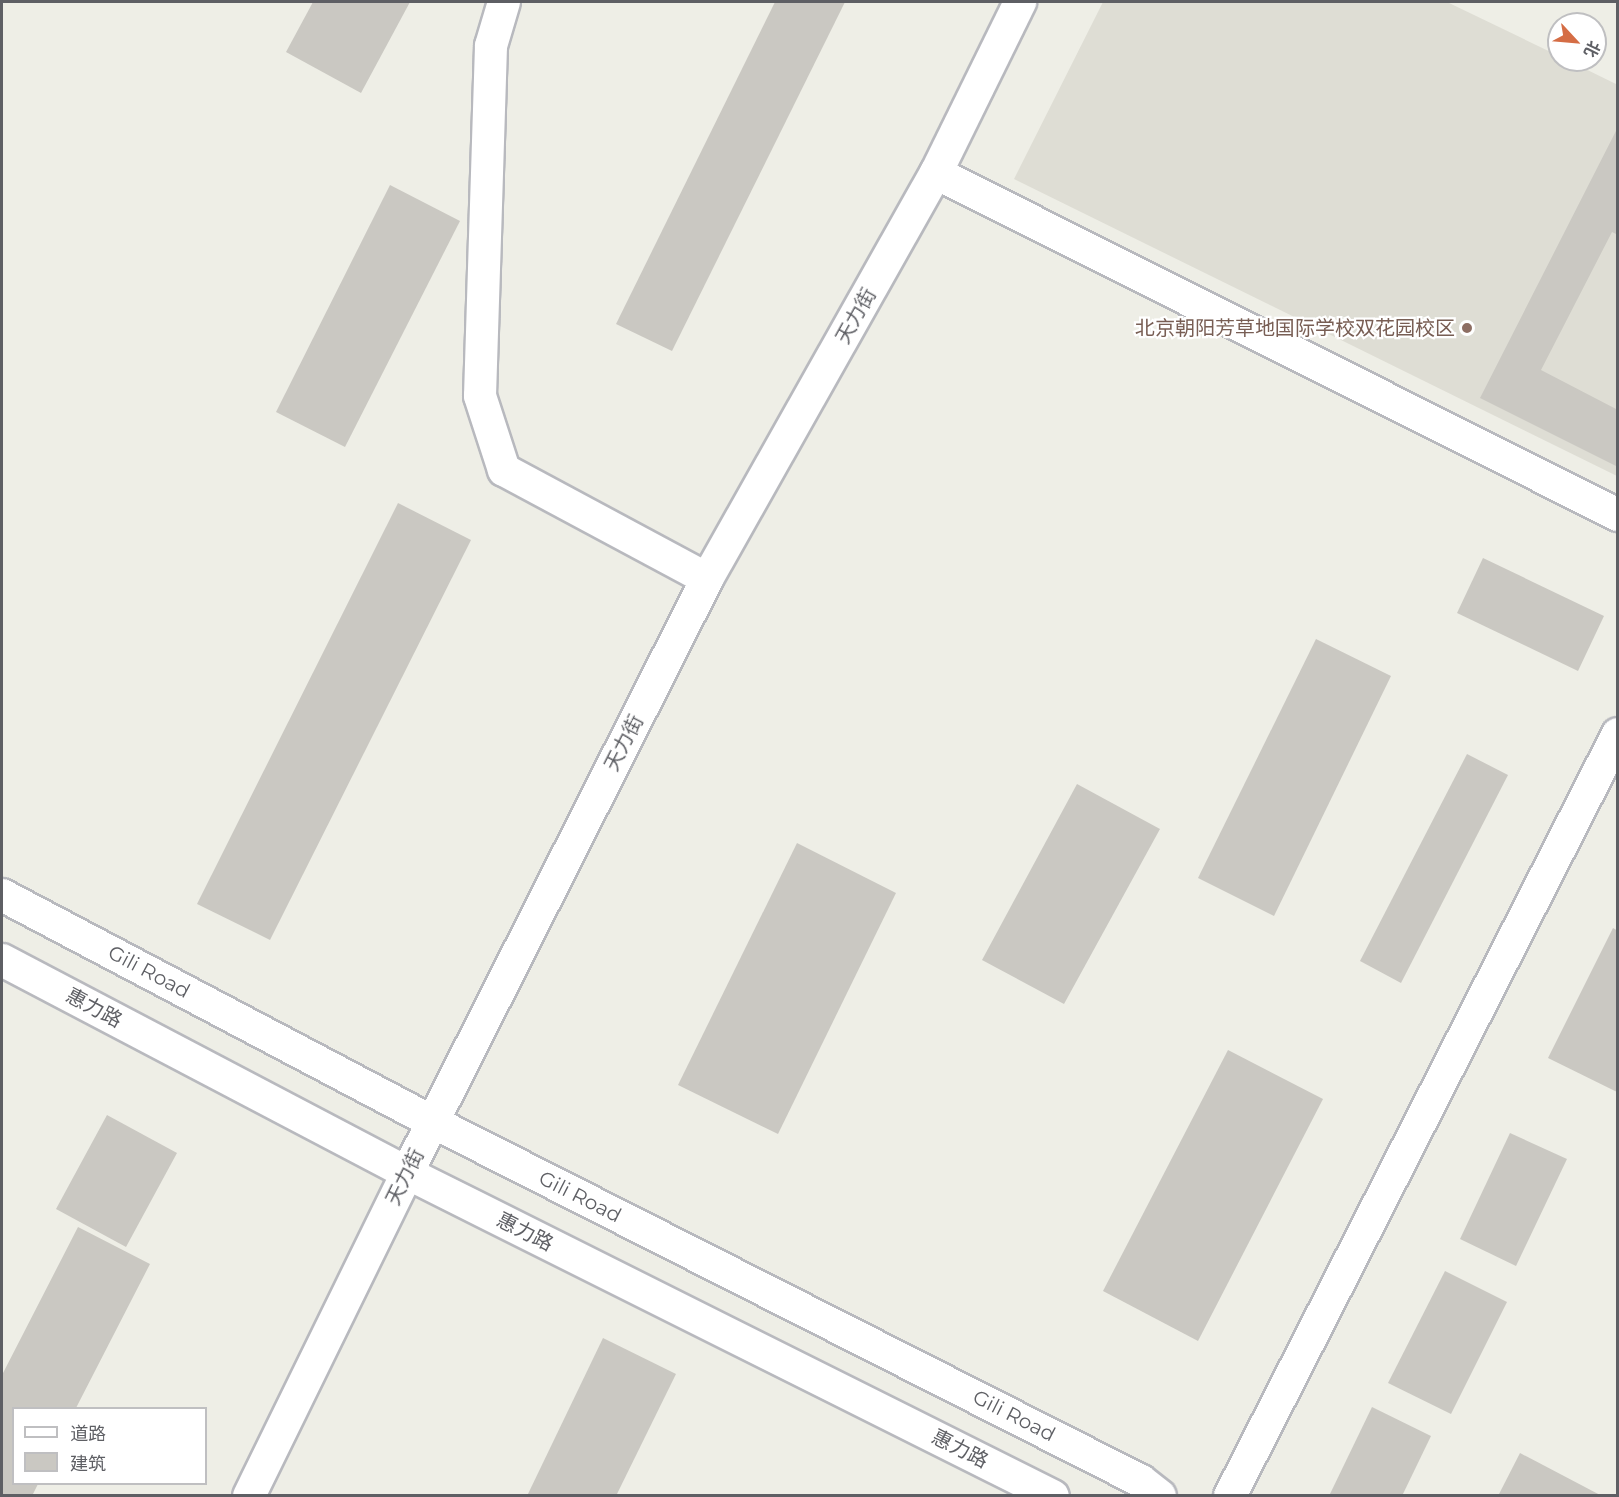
<!DOCTYPE html>
<html>
<head>
<meta charset="utf-8">
<style>
  body { margin:0 }
  #map { position:relative; width:1619px; height:1497px; overflow:hidden; background:#eeeee6; font-family:Montserrat,"Noto Sans SC",sans-serif }
  div>[style] { position:absolute }
  .education>* { inset:0; background:#deddd4 }
  .building>* { inset:0; background:#cac8c2 }
  .roads { filter:drop-shadow(2px 0 #b8b9be) drop-shadow(-2px 0 #b8b9be) drop-shadow(0 2px #b8b9be) drop-shadow(0 -2px #b8b9be) }
  .minor>* { height:32px; margin:-16px; padding:0 16px; transform-origin:16px; border-radius:16px; background:#fff }
  .dots>* { width:16px; height:16px; translate:-50% -50%; box-sizing:border-box; border:3px solid #fff; border-radius:50% }
  span { translate:-50% -50%; white-space:nowrap; text-align:center; line-height:1.15; -webkit-text-stroke:4.5px #fff; paint-order:stroke }
  .street-label { font-size:20px; color:#5e5f64 }
  .education-label { font-size:20px; color:#785e54 }
  .right { translate:-100% -50%; text-align:right }
  .frame { position:absolute; inset:0; border:3px solid #5e5f64; pointer-events:none }
  .legend { position:absolute; left:12px; top:1407px; width:195px; height:78px; box-sizing:border-box; background:#fff; border:2px solid #bfbfc1; margin:0; padding:8px 10px; list-style:none; font-size:18px; color:#5e5f64 }
  .legend li { display:flex; align-items:center; gap:12px; height:30px }
  .legend b { width:30px; border:2px solid #bfbfc1 }
  .north { position:absolute; left:1547px; top:12px; width:60px; height:60px; box-sizing:border-box; background:#fff; border:2px solid #bfbfc1; border-radius:50%; rotate:116deg; font-size:16px; font-weight:700; line-height:24px; text-align:center; color:#5e5f64 }
  .north::after { content:''; display:block; margin:auto; width:21px; height:27px; background:#d56d45; clip-path:polygon(50% 0,100% 100%,50% 72%,0 100%) }
</style>
</head>
<body>
<div id="map">
  <div class="education">
    <i style="clip-path:polygon(1103px 2px,1447px 2px,1559px 56px,1559px 60px,1567px 60px,1618px 85px,1617px 476px,1014px 179px)"></i>
  </div>
  <div class="building">
    <i style="clip-path:polygon(313px 2px,410px 2px,361px 93px,286px 52px)"></i>
    <i style="clip-path:polygon(775px 2px,845px 2px,672px 351px,616px 324px)"></i>
    <i style="clip-path:polygon(1618px 127px,1618px 235px,1612px 232px,1541px 370px,1618px 410px,1618px 467px,1480px 398px)"></i>
    <i style="clip-path:polygon(390px 185px,460px 221px,345px 447px,276px 412px)"></i>
    <i style="clip-path:polygon(398px 503px,471px 540px,270px 940px,197px 904px)"></i>
    <i style="clip-path:polygon(1483px 558px,1604px 616px,1578px 671px,1457px 613px)"></i>
    <i style="clip-path:polygon(1316px 639px,1391px 676px,1274px 916px,1198px 878px)"></i>
    <i style="clip-path:polygon(1467px 754px,1508px 775px,1401px 983px,1360px 961px)"></i>
    <i style="clip-path:polygon(1077px 784px,1160px 829px,1064px 1004px,982px 960px)"></i>
    <i style="clip-path:polygon(797px 843px,896px 893px,778px 1134px,678px 1085px)"></i>
    <i style="clip-path:polygon(1613px 928px,1618px 931px,1617px 1092px,1548px 1058px)"></i>
    <i style="clip-path:polygon(1228px 1050px,1323px 1099px,1198px 1341px,1103px 1291px)"></i>
    <i style="clip-path:polygon(107px 1115px,177px 1153px,126px 1247px,56px 1209px)"></i>
    <i style="clip-path:polygon(1510px 1133px,1567px 1159px,1516px 1266px,1460px 1239px)"></i>
    <i style="clip-path:polygon(78px 1227px,150px 1264px,76px 1408px,14px 1408px,14px 1484px,38px 1484px,32px 1496px,2px 1496px,2px 1375px)"></i>
    <i style="clip-path:polygon(1445px 1271px,1507px 1302px,1451px 1414px,1388px 1383px)"></i>
    <i style="clip-path:polygon(603px 1338px,676px 1374px,616px 1496px,527px 1496px)"></i>
    <i style="clip-path:polygon(1372px 1407px,1431px 1436px,1402px 1496px,1329px 1496px)"></i>
    <i style="clip-path:polygon(1520px 1453px,1602px 1496px,1498px 1496px)"></i>
  </div>
  <div class="roads">
    <div class="minor">
      <i style="left:504px;top:2px;width:46px;rotate:106.5deg"></i>
      <i style="left:491px;top:46px;width:350px;rotate:91.8deg"></i>
      <i style="left:480px;top:396px;width:78px;rotate:72deg"></i>
      <i style="left:504px;top:470px;width:230px;rotate:28.2deg"></i>
      <i style="left:936px;top:173px;width:763px;rotate:26.63deg"></i>
      <i style="left:2px;top:895px;width:487px;rotate:27.8deg"></i>
      <i style="left:433px;top:1122px;width:794px;rotate:26.89deg"></i>
      <i style="left:1141px;top:1481px;width:24px;rotate:38deg"></i>
      <i style="left:2px;top:960px;width:458px;rotate:27.7deg"></i>
      <i style="left:407px;top:1173px;width:722px;rotate:26.57deg"></i>
      <i style="left:249px;top:1496px;width:360px;rotate:-63.9deg"></i>
      <i style="left:407px;top:1173px;width:665px;rotate:-63.2deg"></i>
      <i style="left:707px;top:579px;width:466px;rotate:-60.6deg"></i>
      <i style="left:936px;top:173px;width:191px;rotate:-63.8deg"></i>
      <i style="left:1230px;top:1496px;width:855px;rotate:-63.02deg"></i>
    </div>
  </div>
  <div class="dots">
    <i style="left:1467px;top:328px;background:#8d6e63"></i>
  </div>
  <div class="street-label">
    <span style="left:856px;top:316px;rotate:-61deg">天力街</span>
    <span style="left:624px;top:743px;rotate:-63deg">天力街</span>
    <span style="left:149px;top:972px;rotate:28deg">Gili Road</span>
    <span style="left:94px;top:1008px;rotate:28deg">惠力路</span>
    <span style="left:405px;top:1177px;rotate:-64deg">天力街</span>
    <span style="left:580px;top:1197px;rotate:27deg">Gili Road</span>
    <span style="left:525px;top:1232px;rotate:27deg">惠力路</span>
    <span style="left:1014px;top:1416px;rotate:27deg">Gili Road</span>
    <span style="left:960px;top:1449px;rotate:27deg">惠力路</span>
  </div>
  <div class="education-label">
    <span class="right" style="left:1455px;top:328px">北京朝阳芳草地国际学校双花园校区</span>
  </div>
  <div class="frame"></div>
  <ul class="legend">
  <li><b style="height:8px;background:#fff"></b>道路</li>
  <li><b style="height:16px;background:#cac8c2"></b>建筑</li>
  </ul>
  <div class="north">北</div>
</div>
</body>
</html>
